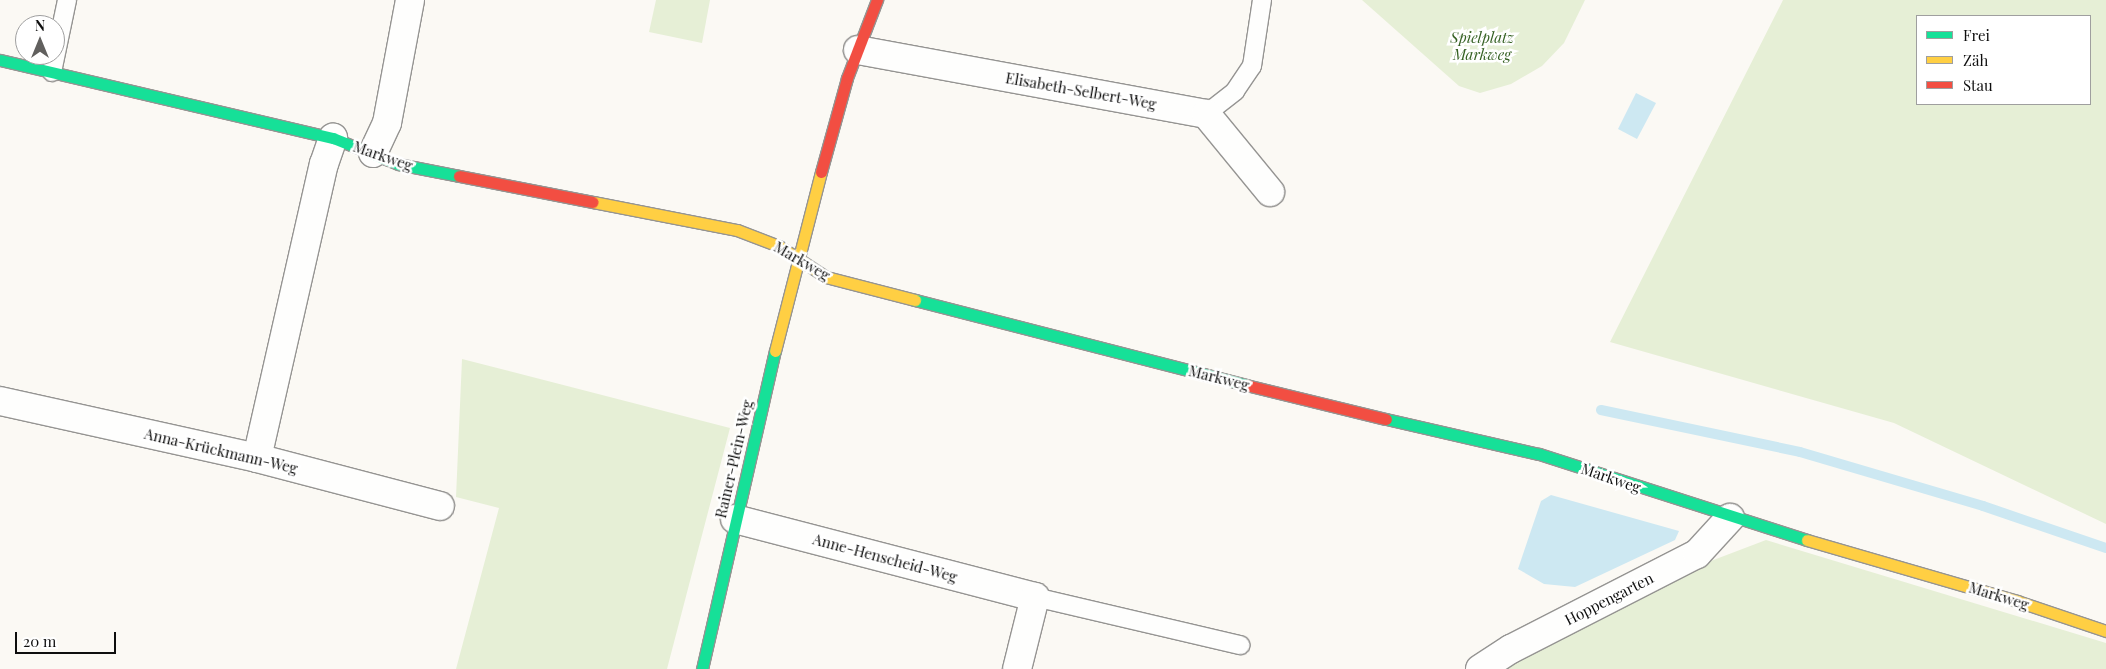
<!DOCTYPE html>
<html>
<head>
<meta charset="utf-8">
<style>
  body { margin:0 }
  #map { position:relative; width:2106px; height:669px; overflow:hidden; background:#fbf9f4; font-family:"Playfair Display",serif }
  div>[style] { position:absolute }
  .green>* { inset:0; background:#e6efd6 }
  .water>* { inset:0; background:#cde8f2 }
  .stream>* { height:10px; margin:-5px; padding:0 5px; transform-origin:5px; border-radius:5px; background:#cde8f2 }
  .roads { filter:drop-shadow(1px 0 #959492) drop-shadow(-1px 0 #959492) drop-shadow(0 1px #959492) drop-shadow(0 -1px #959492) }
  .lane>* { height:18px; margin:-9px; padding:0 9px; transform-origin:9px; border-radius:9px; background:#fefefd }
  .street>* { height:28px; margin:-14px; padding:0 14px; transform-origin:14px; border-radius:14px; background:#fefefd }
  .fast>* { height:11px; margin:-5.5px; padding:0 5.5px; transform-origin:5.5px; border-radius:5.5px; background:#16e098 }
  .slow>* { height:11px; margin:-5.5px; padding:0 5.5px; transform-origin:5.5px; border-radius:5.5px; background:#ffcf43 }
  .jam>* { height:11px; margin:-5.5px; padding:0 5.5px; transform-origin:5.5px; border-radius:5.5px; background:#f24e42 }
  span { translate:-50% -50%; white-space:nowrap; text-align:center; line-height:1.15; -webkit-text-stroke:5px #fff; paint-order:stroke }
  .park-label { font-size:15px; color:#356123; font-style:italic }
  .street-label { font-size:15px; color:#0e0e0e }
  .legend { position:absolute; left:1916px; top:15px; width:175px; height:90px; box-sizing:border-box; background:#fff; border:1px solid #9f9f9f; margin:0; padding:6px 9px; list-style:none; font-size:15px; color:#0e0e0e }
  .legend li { display:flex; align-items:center; gap:10px; height:25px }
  .legend b { width:25px; border:1px solid #9f9f9f }
  .north { position:absolute; left:15px; top:15px; width:50px; height:50px; box-sizing:border-box; background:#fff; border:1px solid #9f9f9f; border-radius:50%; rotate:0deg; font-size:14px; font-weight:700; line-height:20px; text-align:center; color:#0e0e0e }
  .north::after { content:''; display:block; margin:auto; width:18px; height:22px; background:#61605e; clip-path:polygon(50% 0,100% 100%,50% 72%,0 100%) }
  .scale { position:absolute; left:15px; top:632px; width:101px; height:22px; box-sizing:border-box; border:2px solid #0e0e0e; border-top:0; padding-left:6px; font-size:15px; line-height:18px; white-space:nowrap; color:#0e0e0e; -webkit-text-stroke:4px #fff; paint-order:stroke }
</style>
</head>
<body>
<div id="map">
  <div class="green">
    <i style="clip-path:polygon(656px 0,710px 0,702px 43px,649px 32px)"></i>
    <i style="clip-path:polygon(1362px 0,1585px 0,1564px 43px,1542px 66px,1511px 84px,1480px 93px,1459px 86px)"></i>
    <i style="clip-path:polygon(evenodd,1783px 0,2106px 0,2106px 524px,1894px 423px,1610px 342px,1783px 0,2090px 16px,2090px 104px,1917px 104px,1917px 16px,2090px 16px)"></i>
    <i style="clip-path:polygon(462px 359px,730px 428px,667px 669px,456px 669px,499px 508px,456px 497px)"></i>
    <i style="clip-path:polygon(1766px 540px,2106px 643px,2106px 669px,1499px 669px,1703px 564px)"></i>
  </div>
  <div class="water">
    <i style="clip-path:polygon(1636px 93px,1656px 103px,1637px 139px,1618px 129px)"></i>
    <i style="clip-path:polygon(1551px 495px,1679px 531px,1675px 540px,1575px 587px,1544px 584px,1518px 569px,1541px 501px)"></i>
  </div>
  <div class="stream">
    <i style="left:1601px;top:410px;width:203px;rotate:11.9deg"></i>
    <i style="left:1800px;top:452px;width:191px;rotate:16.4deg"></i>
    <i style="left:1983px;top:506px;width:130px;rotate:18.9deg"></i>
  </div>
  <div class="roads">
    <div class="lane">
      <i style="left:52px;top:72px;width:74px;rotate:-78.2deg"></i>
      <i style="left:1206px;top:114px;width:37px;rotate:-38deg"></i>
      <i style="left:1235px;top:91px;width:30px;rotate:-56deg"></i>
      <i style="left:1252px;top:66px;width:67px;rotate:-81.4deg"></i>
      <i style="left:1035px;top:597px;width:211px;rotate:13.2deg"></i>
    </div>
    <div class="street">
      <i style="left:858px;top:50px;width:354px;rotate:10.4deg"></i>
      <i style="left:1206px;top:114px;width:101px;rotate:50.6deg"></i>
      <i style="left:373px;top:153px;width:33px;rotate:-65deg"></i>
      <i style="left:387px;top:123px;width:125px;rotate:-79.4deg"></i>
      <i style="left:0;top:401px;width:263px;rotate:12.5deg"></i>
      <i style="left:257px;top:458px;width:189px;rotate:14.7deg"></i>
      <i style="left:257px;top:458px;width:302px;rotate:-77.2deg"></i>
      <i style="left:324px;top:164px;width:28px;rotate:-71deg"></i>
      <i style="left:735px;top:519px;width:310px;rotate:14.6deg"></i>
      <i style="left:1035px;top:597px;width:74px;rotate:104deg"></i>
      <i style="left:1480px;top:669px;width:37px;rotate:-33deg"></i>
      <i style="left:1511px;top:649px;width:209px;rotate:-27.1deg"></i>
      <i style="left:1697px;top:554px;width:49px;rotate:-47.5deg"></i>
    </div>
    <div class="fast">
      <i style="left:0;top:60px;width:342px;rotate:13.2deg"></i>
      <i style="left:333px;top:138px;width:70px;rotate:21.8deg"></i>
      <i style="left:398px;top:164px;width:62px;rotate:11.1deg"></i>
      <i style="left:915px;top:300px;width:342px;rotate:14.4deg"></i>
      <i style="left:1386px;top:419px;width:157px;rotate:12.9deg"></i>
      <i style="left:1539px;top:454px;width:281px;rotate:17.8deg"></i>
      <i style="left:702px;top:669px;width:326px;rotate:-77.1deg"></i>
    </div>
    <div class="slow">
      <i style="left:593px;top:202px;width:147px;rotate:11deg"></i>
      <i style="left:737px;top:230px;width:45px;rotate:20.9deg"></i>
      <i style="left:779px;top:246px;width:56px;rotate:33.4deg"></i>
      <i style="left:826px;top:277px;width:92px;rotate:14.5deg"></i>
      <i style="left:775px;top:351px;width:185px;rotate:-75.6deg"></i>
      <i style="left:1807px;top:540px;width:219px;rotate:16.2deg"></i>
      <i style="left:2017px;top:601px;width:94px;rotate:18.6deg"></i>
    </div>
    <div class="jam">
      <i style="left:821px;top:172px;width:98px;rotate:-74.5deg"></i>
      <i style="left:847px;top:78px;width:84px;rotate:-69deg"></i>
      <i style="left:459px;top:176px;width:136px;rotate:11deg"></i>
      <i style="left:1246px;top:385px;width:144px;rotate:13.7deg"></i>
    </div>
  </div>
  <div class="park-label">
    <span style="left:1482px;top:46px">Spielplatz<br>Markweg</span>
  </div>
  <div class="street-label">
    <span style="left:1081px;top:91px;rotate:10deg">Elisabeth-Selbert-Weg</span>
    <span style="left:383px;top:156px;rotate:19deg">Markweg</span>
    <span style="left:802px;top:261px;rotate:30deg">Markweg</span>
    <span style="left:1219px;top:378px;rotate:14deg">Markweg</span>
    <span style="left:221px;top:451px;rotate:13deg">Anna-Krückmann-Weg</span>
    <span style="left:734px;top:459px;rotate:-77deg">Rainer-Plein-Weg</span>
    <span style="left:1611px;top:478px;rotate:19deg">Markweg</span>
    <span style="left:885px;top:558px;rotate:15deg">Anne-Henscheid-Weg</span>
    <span style="left:1999px;top:596px;rotate:17deg">Markweg</span>
    <span style="left:1609px;top:599px;rotate:-27deg">Hoppengarten</span>
  </div>
  <ul class="legend">
  <li><b style="height:6px;background:#16e098"></b>Frei</li>
  <li><b style="height:6px;background:#ffcf43"></b>Zäh</li>
  <li><b style="height:6px;background:#f24e42"></b>Stau</li>
  </ul>
  <div class="north">N</div>
  <div class="scale">20 m</div>
</div>
</body>
</html>
